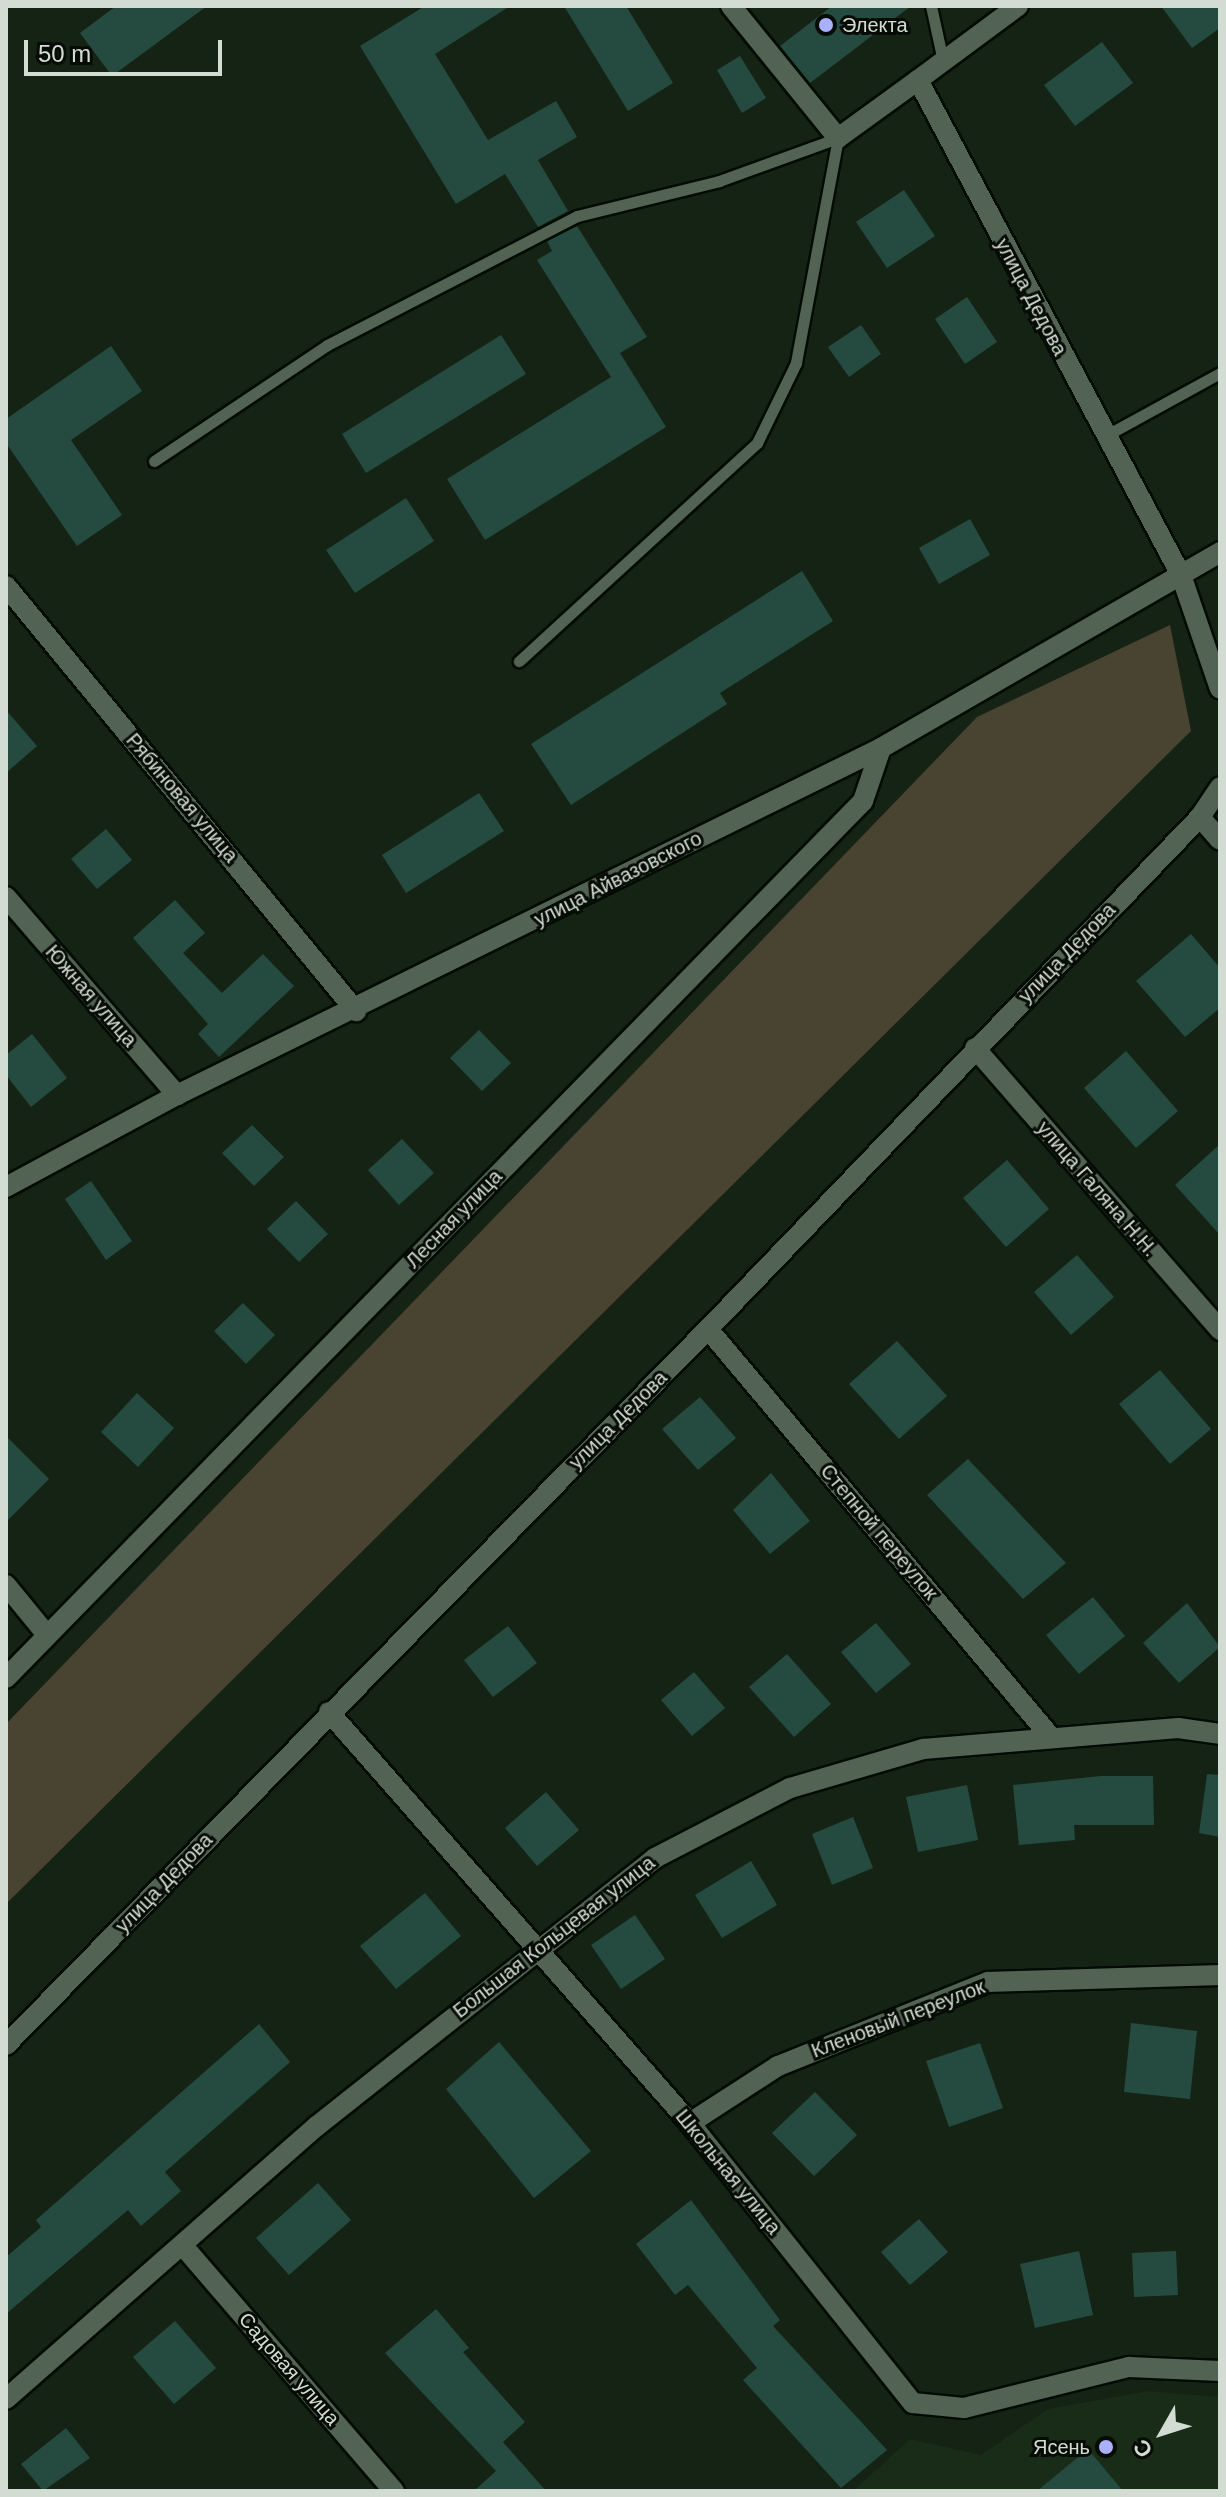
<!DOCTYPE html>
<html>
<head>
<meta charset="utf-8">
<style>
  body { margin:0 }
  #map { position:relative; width:1226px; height:2497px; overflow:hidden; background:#152315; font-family:Helvetica,sans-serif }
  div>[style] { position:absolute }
  .built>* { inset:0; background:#182c18 }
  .green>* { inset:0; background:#494332 }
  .building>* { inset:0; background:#254b40 }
  .roads { filter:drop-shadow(2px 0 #020c03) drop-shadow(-2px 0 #020c03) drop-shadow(0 2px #020c03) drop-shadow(0 -2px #020c03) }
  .lane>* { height:11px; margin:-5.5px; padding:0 5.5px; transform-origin:5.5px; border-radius:5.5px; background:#536353 }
  .street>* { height:20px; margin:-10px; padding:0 10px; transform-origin:10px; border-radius:10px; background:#536353 }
  .secondary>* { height:20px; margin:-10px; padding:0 10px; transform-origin:10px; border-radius:10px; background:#536353 }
  .dots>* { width:22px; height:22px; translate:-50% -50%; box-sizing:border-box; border:4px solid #060b06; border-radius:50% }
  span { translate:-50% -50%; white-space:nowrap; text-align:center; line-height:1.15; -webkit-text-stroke:6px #060b06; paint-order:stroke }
  .poi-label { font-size:20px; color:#d3dcd2 }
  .left { translate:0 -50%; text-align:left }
  .right { translate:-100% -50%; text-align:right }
  .street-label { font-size:20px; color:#d3dcd2 }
  .frame { position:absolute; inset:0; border:8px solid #d3dcd2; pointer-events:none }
  .north { position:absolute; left:1122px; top:2393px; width:80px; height:80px; -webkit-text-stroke:6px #060b06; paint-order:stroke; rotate:231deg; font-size:22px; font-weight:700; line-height:32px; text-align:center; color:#d3dcd2 }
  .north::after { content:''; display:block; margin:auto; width:28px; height:36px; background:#d3dcd2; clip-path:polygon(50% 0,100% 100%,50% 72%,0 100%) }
  .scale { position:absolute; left:24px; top:40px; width:198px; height:36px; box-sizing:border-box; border:4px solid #d3dcd2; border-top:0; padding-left:10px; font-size:24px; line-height:28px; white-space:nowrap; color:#d3dcd2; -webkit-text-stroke:6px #060b06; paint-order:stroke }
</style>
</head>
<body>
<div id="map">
  <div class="built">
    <i style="clip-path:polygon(1149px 2391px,1220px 2397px,1220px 2491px,853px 2491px,910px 2439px,981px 2455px,1048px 2409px)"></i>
  </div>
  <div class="green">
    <i style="clip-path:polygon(1170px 625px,1191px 731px,6px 1904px,6px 1724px,977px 717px)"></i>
  </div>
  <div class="building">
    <i style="clip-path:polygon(116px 6px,207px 6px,112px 76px,80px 33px)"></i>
    <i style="clip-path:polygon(425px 6px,510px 6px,435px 54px,488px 140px,556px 101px,577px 137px,538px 160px,568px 211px,538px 227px,505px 174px,456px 204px,360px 46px)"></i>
    <i style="clip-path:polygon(564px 6px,626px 6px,673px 83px,628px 111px)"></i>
    <i style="clip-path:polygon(832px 6px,911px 6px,810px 83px,780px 46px)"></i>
    <i style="clip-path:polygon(1161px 6px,1220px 6px,1220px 28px,1192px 48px)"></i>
    <i style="clip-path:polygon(1102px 42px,1133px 83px,1075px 126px,1044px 85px)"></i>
    <i style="clip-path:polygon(740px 56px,766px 98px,742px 113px,717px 70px)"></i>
    <i style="clip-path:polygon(904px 190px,935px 236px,887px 268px,856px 222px)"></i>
    <i style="clip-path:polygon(577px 226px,647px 337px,620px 353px,666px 427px,485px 540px,447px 479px,611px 377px,537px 260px,552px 251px,547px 241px)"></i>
    <i style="clip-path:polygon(967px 297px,997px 342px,965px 364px,935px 319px)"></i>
    <i style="clip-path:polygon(861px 325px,881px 354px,849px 377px,828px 347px)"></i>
    <i style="clip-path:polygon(501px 335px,526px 374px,366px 473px,342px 434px)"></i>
    <i style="clip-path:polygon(111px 346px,142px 391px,71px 440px,122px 515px,77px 546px,6px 443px,6px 419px)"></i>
    <i style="clip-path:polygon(406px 498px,434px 541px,355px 593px,326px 550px)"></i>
    <i style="clip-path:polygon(970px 519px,990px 555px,939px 584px,919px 548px)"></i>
    <i style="clip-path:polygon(802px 571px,833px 621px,720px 693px,727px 704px,571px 805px,531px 744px)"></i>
    <i style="clip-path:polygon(6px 710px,37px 746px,6px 773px)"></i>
    <i style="clip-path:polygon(479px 793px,504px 831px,406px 893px,382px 855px)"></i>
    <i style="clip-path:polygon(106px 829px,132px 860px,97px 889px,71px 859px)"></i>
    <i style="clip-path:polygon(175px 900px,205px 933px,183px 953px,222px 993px,263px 954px,294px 986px,219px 1057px,198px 1034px,208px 1024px,133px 938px)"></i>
    <i style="clip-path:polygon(1191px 934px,1220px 968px,1220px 1008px,1185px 1037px,1136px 981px)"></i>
    <i style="clip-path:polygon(479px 1030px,511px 1063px,482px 1091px,450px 1058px)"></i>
    <i style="clip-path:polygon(32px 1034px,67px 1078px,31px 1107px,6px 1075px,6px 1055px)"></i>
    <i style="clip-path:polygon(1126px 1051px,1178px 1111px,1136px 1148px,1084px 1088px)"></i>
    <i style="clip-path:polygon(252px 1125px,284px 1157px,254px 1186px,222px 1153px)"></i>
    <i style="clip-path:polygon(402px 1139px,434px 1173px,399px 1205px,368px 1170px)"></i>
    <i style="clip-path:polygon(1220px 1144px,1220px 1235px,1175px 1185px)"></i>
    <i style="clip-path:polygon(1007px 1160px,1049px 1209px,1006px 1247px,963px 1198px)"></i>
    <i style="clip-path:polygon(91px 1181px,132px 1241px,106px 1260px,65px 1199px)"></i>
    <i style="clip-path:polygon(296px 1201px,328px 1234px,299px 1262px,267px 1229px)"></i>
    <i style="clip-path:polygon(1077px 1255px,1114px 1297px,1071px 1335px,1034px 1292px)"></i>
    <i style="clip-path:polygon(243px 1303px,275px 1335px,246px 1364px,214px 1331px)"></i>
    <i style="clip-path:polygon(897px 1341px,947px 1396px,899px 1439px,849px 1384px)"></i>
    <i style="clip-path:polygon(1160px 1370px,1211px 1429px,1170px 1464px,1119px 1404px)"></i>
    <i style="clip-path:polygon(137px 1393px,174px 1428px,138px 1467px,101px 1432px)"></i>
    <i style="clip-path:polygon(700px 1397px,736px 1438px,698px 1470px,662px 1429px)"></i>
    <i style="clip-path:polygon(6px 1436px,49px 1479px,6px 1522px)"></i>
    <i style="clip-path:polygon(968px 1459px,1066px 1563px,1023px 1599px,927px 1495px)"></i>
    <i style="clip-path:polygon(771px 1473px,810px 1521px,770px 1554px,733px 1510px)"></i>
    <i style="clip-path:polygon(1093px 1597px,1125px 1636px,1079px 1674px,1046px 1635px)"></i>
    <i style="clip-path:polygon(1187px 1603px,1220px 1647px,1179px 1683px,1143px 1643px)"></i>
    <i style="clip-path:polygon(876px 1623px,911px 1664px,876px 1693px,841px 1652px)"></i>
    <i style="clip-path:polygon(508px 1626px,537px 1663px,493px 1697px,464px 1660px)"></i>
    <i style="clip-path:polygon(787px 1654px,831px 1704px,794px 1737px,749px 1687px)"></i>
    <i style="clip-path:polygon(694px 1672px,725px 1708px,692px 1736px,661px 1700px)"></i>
    <i style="clip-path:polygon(1207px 1774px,1220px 1775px,1220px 1837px,1199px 1833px)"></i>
    <i style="clip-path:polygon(1101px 1776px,1153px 1776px,1154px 1825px,1074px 1825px,1075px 1840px,1019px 1845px,1013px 1785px)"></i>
    <i style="clip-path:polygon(967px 1785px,978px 1840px,918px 1852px,906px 1797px)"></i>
    <i style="clip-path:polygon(546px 1792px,579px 1830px,537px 1866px,505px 1828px)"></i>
    <i style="clip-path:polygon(853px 1817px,873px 1868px,832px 1885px,812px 1834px)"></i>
    <i style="clip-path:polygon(751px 1861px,777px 1905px,722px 1938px,695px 1895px)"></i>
    <i style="clip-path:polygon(425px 1893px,461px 1936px,396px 1989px,360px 1946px)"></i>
    <i style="clip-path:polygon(635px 1915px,665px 1959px,621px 1989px,591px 1945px)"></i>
    <i style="clip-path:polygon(1131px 2023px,1197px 2031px,1190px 2099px,1124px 2092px)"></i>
    <i style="clip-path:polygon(259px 2024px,290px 2062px,165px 2172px,181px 2191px,141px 2226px,128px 2210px,6px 2314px,6px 2257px,41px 2227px,36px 2220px)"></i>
    <i style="clip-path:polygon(499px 2042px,591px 2151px,534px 2198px,446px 2089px)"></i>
    <i style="clip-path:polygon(980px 2043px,1003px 2108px,949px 2127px,926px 2061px)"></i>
    <i style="clip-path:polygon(815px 2092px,857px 2135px,814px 2176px,772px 2133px)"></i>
    <i style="clip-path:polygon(318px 2183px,351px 2220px,289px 2275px,256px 2238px)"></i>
    <i style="clip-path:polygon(691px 2200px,780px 2320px,773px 2326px,887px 2450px,841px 2488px,743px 2380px,757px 2368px,688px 2285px,675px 2295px,636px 2244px)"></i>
    <i style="clip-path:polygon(919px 2219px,948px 2252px,910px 2285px,881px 2252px)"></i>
    <i style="clip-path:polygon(1079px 2251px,1093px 2315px,1035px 2328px,1020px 2264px)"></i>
    <i style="clip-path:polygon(1176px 2251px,1178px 2295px,1134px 2297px,1132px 2253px)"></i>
    <i style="clip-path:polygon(436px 2309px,469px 2348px,463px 2352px,525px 2422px,503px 2442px,546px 2491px,474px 2491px,496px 2471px,385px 2353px)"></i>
    <i style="clip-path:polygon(175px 2321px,216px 2368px,174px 2404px,133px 2357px)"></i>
    <i style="clip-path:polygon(66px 2428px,90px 2458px,43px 2491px,21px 2464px)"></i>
    <i style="clip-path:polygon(1088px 2449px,1123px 2491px,1037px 2491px)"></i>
  </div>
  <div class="roads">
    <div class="lane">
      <i style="left:931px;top:6px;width:56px;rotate:77.7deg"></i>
      <i style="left:1107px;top:435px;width:129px;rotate:-28.8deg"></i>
      <i style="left:154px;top:461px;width:208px;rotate:-33.8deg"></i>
      <i style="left:327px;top:345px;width:281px;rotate:-27.3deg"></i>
      <i style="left:577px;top:216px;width:146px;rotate:-13.8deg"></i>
      <i style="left:719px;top:181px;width:127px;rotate:-19.9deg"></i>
      <i style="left:838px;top:138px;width:229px;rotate:100.6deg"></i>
      <i style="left:796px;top:363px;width:89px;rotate:116deg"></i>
      <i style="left:757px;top:443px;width:323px;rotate:137.5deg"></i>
    </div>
    <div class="street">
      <i style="left:731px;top:6px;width:170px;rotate:51deg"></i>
      <i style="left:838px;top:138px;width:99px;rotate:-35.9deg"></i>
      <i style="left:6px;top:586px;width:551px;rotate:50.53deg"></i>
      <i style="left:1200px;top:817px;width:30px;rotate:49deg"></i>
      <i style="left:975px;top:1048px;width:374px;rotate:49deg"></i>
      <i style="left:708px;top:1329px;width:532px;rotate:49.96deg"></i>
      <i style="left:6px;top:1585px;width:65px;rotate:50.6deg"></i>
      <i style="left:6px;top:1678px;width:1226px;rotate:-45.66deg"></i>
      <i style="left:863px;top:801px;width:56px;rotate:-71.2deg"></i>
      <i style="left:329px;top:1712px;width:547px;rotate:48.71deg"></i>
      <i style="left:690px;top:2123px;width:358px;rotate:51.5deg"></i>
      <i style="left:913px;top:2403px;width:51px;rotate:5.6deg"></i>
      <i style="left:964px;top:2408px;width:170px;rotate:-14deg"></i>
      <i style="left:1129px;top:2367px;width:91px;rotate:2.5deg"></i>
      <i style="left:690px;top:2123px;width:105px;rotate:-32.9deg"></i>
      <i style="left:778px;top:2066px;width:226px;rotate:-21.8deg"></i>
      <i style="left:988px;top:1982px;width:232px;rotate:-1.7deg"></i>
      <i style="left:184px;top:2247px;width:322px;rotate:49.3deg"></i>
      <i style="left:6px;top:2399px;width:414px;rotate:-41.3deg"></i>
      <i style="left:317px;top:2126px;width:431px;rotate:-38.4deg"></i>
      <i style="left:655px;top:1858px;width:152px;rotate:-27.4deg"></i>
      <i style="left:790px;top:1788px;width:139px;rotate:-16.3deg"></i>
      <i style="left:923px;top:1749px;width:256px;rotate:-4.7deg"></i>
      <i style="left:1178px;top:1728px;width:42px;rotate:8.1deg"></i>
    </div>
    <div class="secondary">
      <i style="left:1018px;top:6px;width:124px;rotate:143.5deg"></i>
      <i style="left:918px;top:80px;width:561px;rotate:62.02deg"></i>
      <i style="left:1181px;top:575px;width:120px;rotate:71.1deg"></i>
      <i style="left:6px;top:897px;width:262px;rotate:49.2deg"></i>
      <i style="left:6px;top:1187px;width:194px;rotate:-28.3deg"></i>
      <i style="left:177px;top:1095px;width:785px;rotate:-26.24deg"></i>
      <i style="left:881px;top:748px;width:392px;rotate:-30deg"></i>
      <i style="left:6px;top:2045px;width:1003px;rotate:-45.57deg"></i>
      <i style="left:708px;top:1329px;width:710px;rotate:-46.14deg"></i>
      <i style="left:1200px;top:817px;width:36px;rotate:-56deg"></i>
    </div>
  </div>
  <div class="dots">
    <i style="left:826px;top:25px;background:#a9b0fc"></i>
    <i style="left:1106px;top:2447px;background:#a9b0fc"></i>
  </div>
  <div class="poi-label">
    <span class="left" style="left:842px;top:25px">Электа</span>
    <span class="right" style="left:1090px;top:2447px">Ясень</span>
  </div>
  <div class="street-label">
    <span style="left:1031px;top:297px;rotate:62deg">улица Дедова</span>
    <span style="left:182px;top:798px;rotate:50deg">Рябиновая улица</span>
    <span style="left:618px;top:879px;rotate:-27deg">улица Айвазовского</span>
    <span style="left:1067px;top:953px;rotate:-46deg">улица Дедова</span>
    <span style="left:91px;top:996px;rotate:49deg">Южная улица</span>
    <span style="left:1097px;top:1189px;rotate:49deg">улица Галяна Н.Н.</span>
    <span style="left:454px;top:1219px;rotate:-46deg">Лесная улица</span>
    <span style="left:618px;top:1420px;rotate:-45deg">улица Дедова</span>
    <span style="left:879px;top:1532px;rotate:50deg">Степной переулок</span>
    <span style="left:164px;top:1883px;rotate:-46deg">улица Дедова</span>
    <span style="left:554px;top:1937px;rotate:-38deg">Большая Кольцевая улица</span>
    <span style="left:898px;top:2019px;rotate:-21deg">Кленовый переулок</span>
    <span style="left:728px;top:2172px;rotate:51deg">Школьная улица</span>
    <span style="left:289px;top:2369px;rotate:49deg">Садовая улица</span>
  </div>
  <div class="frame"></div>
  <div class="north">С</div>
  <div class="scale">50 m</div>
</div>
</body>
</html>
